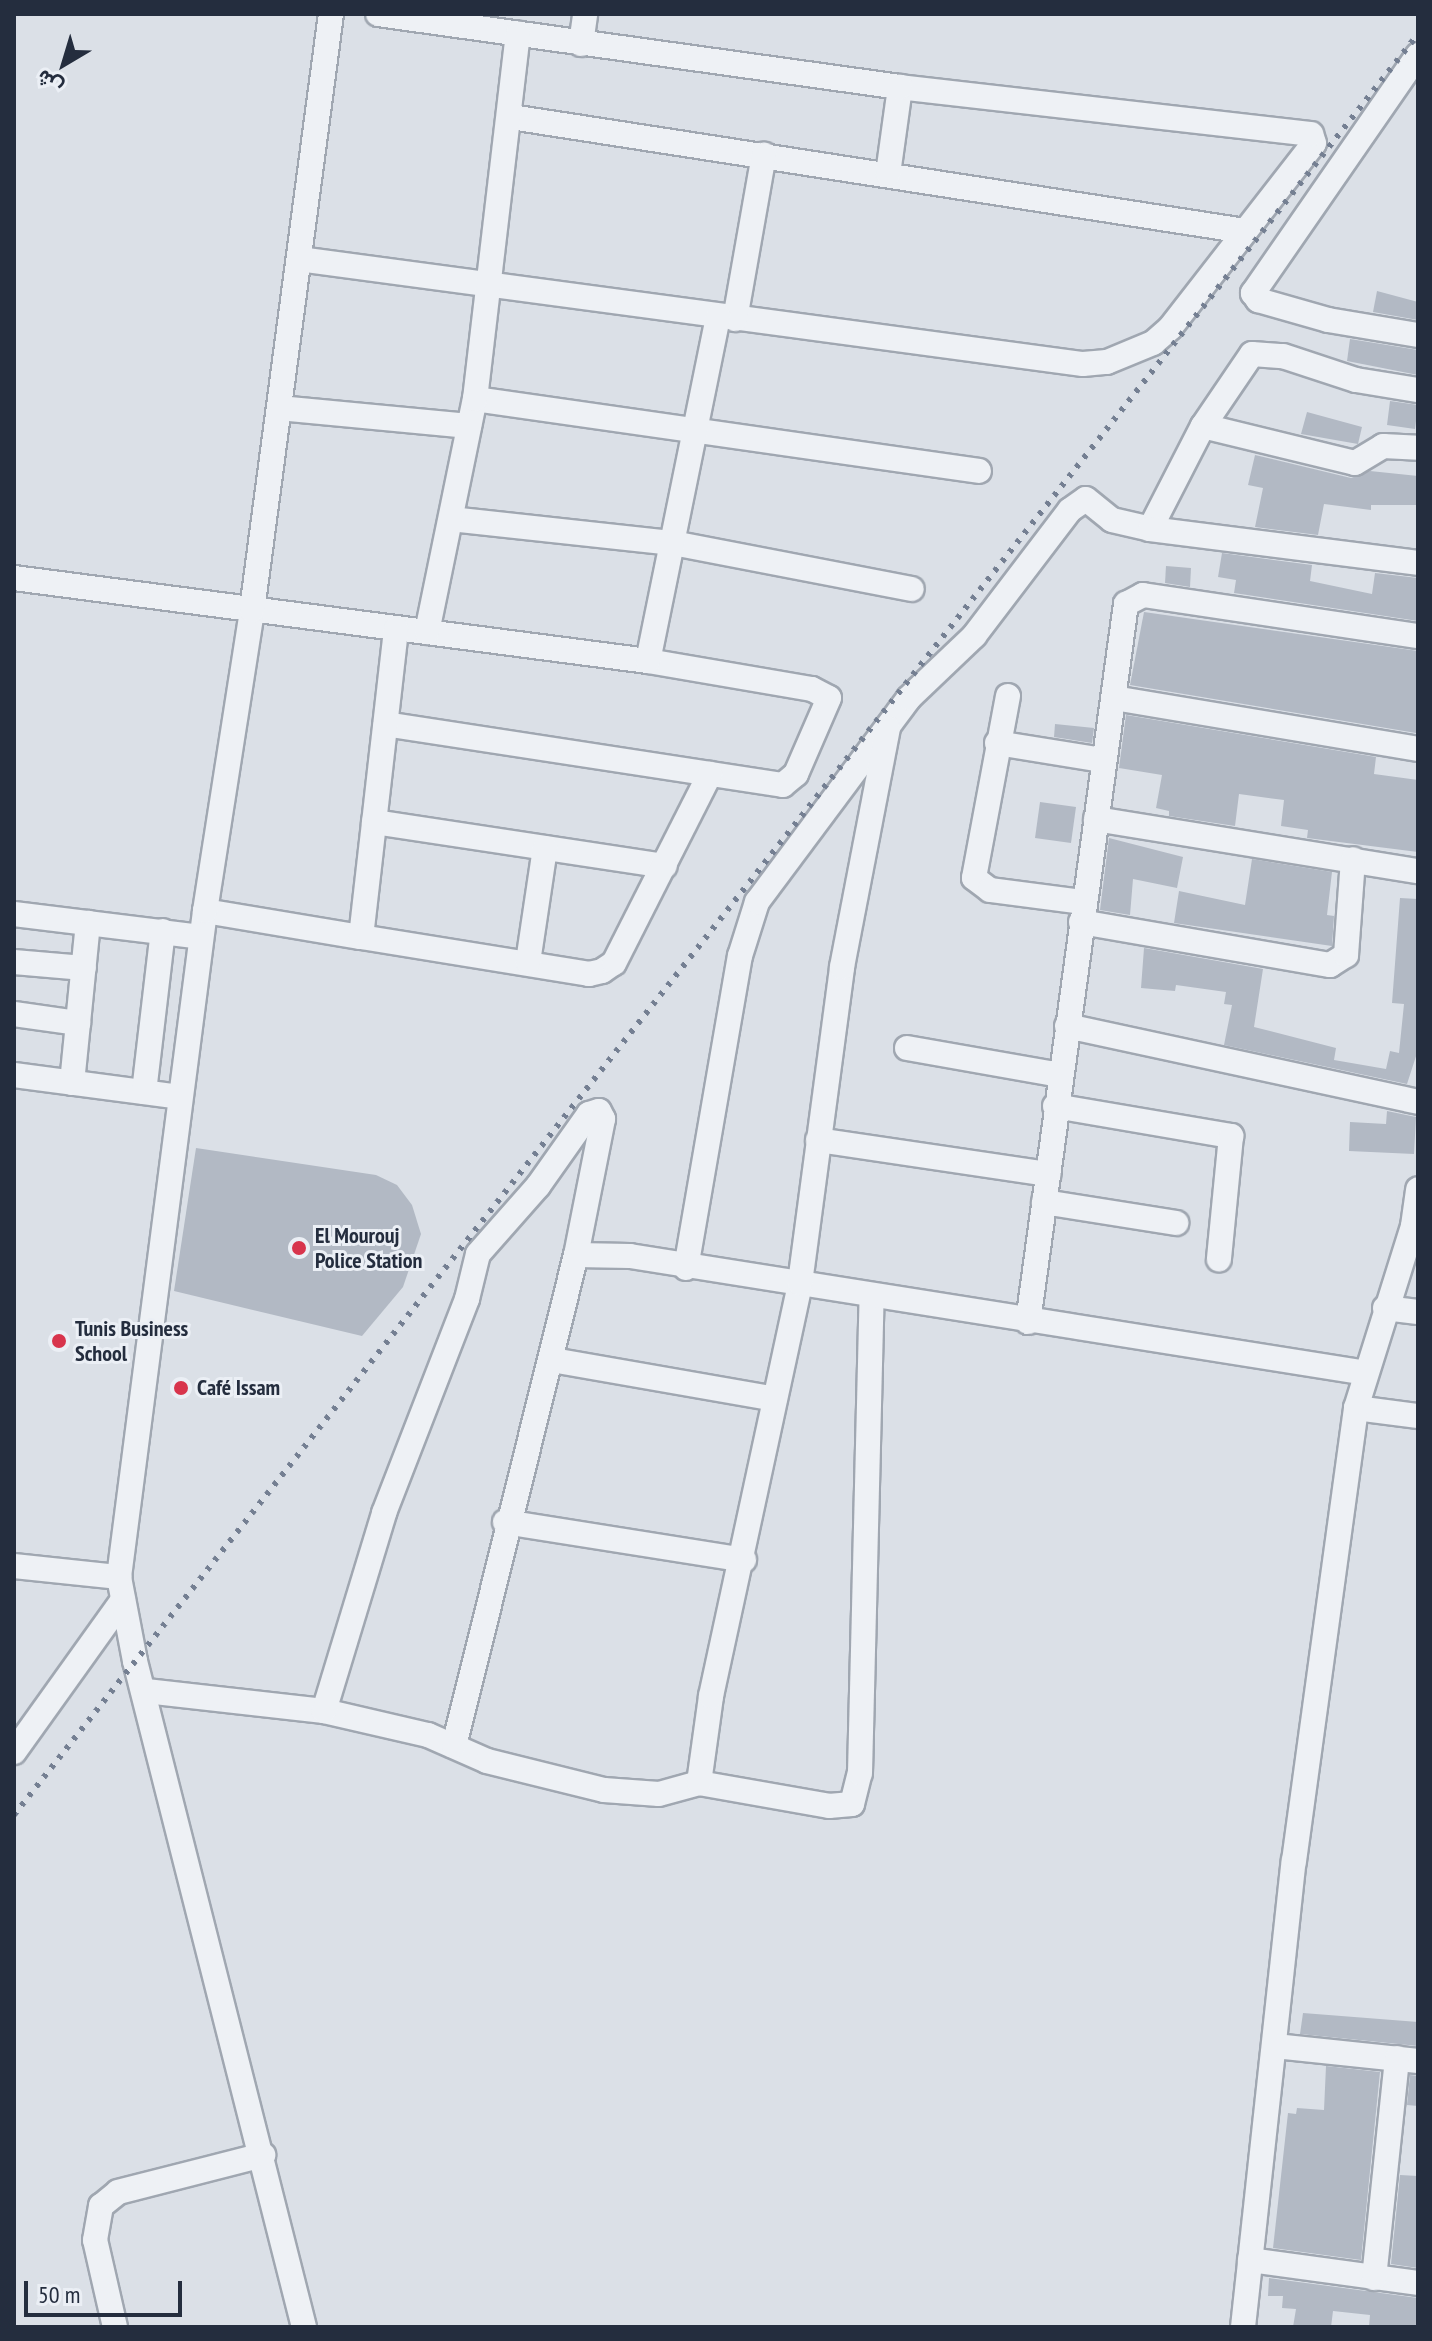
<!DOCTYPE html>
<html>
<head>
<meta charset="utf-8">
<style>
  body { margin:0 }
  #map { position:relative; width:1432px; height:2341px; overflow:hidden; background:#dbe0e7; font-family:"PT Sans Narrow",Vazirmatn,sans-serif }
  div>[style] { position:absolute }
  .building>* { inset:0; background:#b2b9c4 }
  .roads { filter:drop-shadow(2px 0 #a0a7b1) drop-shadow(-2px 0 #a0a7b1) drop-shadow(0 2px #a0a7b1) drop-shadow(0 -2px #a0a7b1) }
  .minor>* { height:24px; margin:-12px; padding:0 12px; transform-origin:12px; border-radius:12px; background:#eef1f5 }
  .rail>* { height:6px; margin-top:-3px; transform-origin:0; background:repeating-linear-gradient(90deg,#747f92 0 4px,transparent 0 12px) }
  .dots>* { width:22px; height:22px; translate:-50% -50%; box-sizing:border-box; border:4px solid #ebeff5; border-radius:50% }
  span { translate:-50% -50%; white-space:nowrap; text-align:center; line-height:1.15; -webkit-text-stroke:6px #ebeff5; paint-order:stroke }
  .poi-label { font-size:22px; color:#242d3e; font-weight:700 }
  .left { translate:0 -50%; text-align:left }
  .frame { position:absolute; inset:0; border:16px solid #242d3e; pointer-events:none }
  .north { position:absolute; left:24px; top:24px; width:80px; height:80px; -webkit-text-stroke:6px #ebeff5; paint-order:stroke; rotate:218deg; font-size:22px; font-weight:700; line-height:32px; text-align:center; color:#242d3e }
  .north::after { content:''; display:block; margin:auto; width:28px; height:36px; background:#242d3e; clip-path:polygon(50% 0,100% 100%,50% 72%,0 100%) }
  .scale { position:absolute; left:24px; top:2281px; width:158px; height:36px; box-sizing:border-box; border:4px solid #242d3e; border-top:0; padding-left:10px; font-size:24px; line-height:28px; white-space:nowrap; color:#242d3e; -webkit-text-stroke:6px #ebeff5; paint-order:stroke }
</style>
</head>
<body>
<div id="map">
  <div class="building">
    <i style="clip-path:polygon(1377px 291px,1418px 302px,1418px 320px,1373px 312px)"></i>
    <i style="clip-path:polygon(1350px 339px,1418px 350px,1418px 375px,1347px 361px)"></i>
    <i style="clip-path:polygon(1390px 401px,1418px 405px,1415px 429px,1387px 425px)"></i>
    <i style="clip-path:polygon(1307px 412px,1362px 427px,1358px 444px,1301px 434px)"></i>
    <i style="clip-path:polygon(1255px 455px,1351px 478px,1370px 471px,1418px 476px,1418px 505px,1371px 505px,1371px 510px,1324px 504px,1318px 535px,1255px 527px,1263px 488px,1248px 485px)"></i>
    <i style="clip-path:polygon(1222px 553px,1312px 565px,1310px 581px,1372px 594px,1375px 573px,1418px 578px,1418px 621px,1234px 593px,1236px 580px,1218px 577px)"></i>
    <i style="clip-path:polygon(1166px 566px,1191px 568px,1190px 587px,1165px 583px)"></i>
    <i style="clip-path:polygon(1144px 612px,1418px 651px,1416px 733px,1130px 685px)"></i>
    <i style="clip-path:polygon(1126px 715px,1376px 757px,1374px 774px,1418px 780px,1418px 852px,1307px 838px,1308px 830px,1281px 826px,1284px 800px,1239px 794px,1235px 826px,1169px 816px,1169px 811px,1156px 808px,1162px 775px,1119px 768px)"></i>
    <i style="clip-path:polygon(1055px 724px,1094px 728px,1092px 743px,1054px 737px)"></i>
    <i style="clip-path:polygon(1040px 802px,1076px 807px,1071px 843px,1035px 838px)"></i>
    <i style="clip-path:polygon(1109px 838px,1183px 857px,1177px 888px,1133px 879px,1130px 915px,1100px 910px)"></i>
    <i style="clip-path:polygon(1252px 859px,1332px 872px,1327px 915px,1334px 916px,1332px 946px,1174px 923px,1179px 891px,1245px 905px)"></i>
    <i style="clip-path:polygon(1400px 898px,1418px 899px,1418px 1050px,1407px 1084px,1224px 1045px,1232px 1005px,1224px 1004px,1226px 992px,1176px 985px,1175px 991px,1141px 988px,1144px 948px,1263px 969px,1254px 1027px,1336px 1048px,1334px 1060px,1386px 1069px,1390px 1051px,1399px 1053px,1404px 1004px,1392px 1003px)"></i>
    <i style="clip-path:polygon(1387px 1111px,1416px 1117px,1414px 1154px,1349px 1151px,1350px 1122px,1386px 1124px)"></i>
    <i style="clip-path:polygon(196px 1148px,376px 1175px,397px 1185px,412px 1205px,421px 1234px,403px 1287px,362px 1336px,174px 1291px)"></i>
    <i style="clip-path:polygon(1303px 2013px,1418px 2022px,1418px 2046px,1300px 2034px)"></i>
    <i style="clip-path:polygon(1326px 2066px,1380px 2072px,1361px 2260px,1273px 2248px,1288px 2113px,1296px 2114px,1297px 2108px,1324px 2110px)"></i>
    <i style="clip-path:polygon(1410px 2075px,1418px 2076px,1418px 2106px,1407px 2105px)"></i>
    <i style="clip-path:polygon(1400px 2175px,1418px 2176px,1418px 2268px,1391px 2264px)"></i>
    <i style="clip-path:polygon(1269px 2278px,1418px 2298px,1418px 2327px,1369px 2327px,1370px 2315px,1333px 2311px,1331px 2327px,1293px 2327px,1296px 2309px,1282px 2308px,1283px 2296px,1268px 2296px)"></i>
  </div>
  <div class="roads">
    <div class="minor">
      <i style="left:581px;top:44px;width:30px;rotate:-82deg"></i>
      <i style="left:1418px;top:55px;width:290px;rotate:124.7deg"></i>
      <i style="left:1253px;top:293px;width:9px;rotate:54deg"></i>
      <i style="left:1258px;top:300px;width:73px;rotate:15.9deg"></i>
      <i style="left:1328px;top:320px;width:91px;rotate:9.5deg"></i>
      <i style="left:511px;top:117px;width:743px;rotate:8.83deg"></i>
      <i style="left:888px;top:174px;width:88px;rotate:-82.1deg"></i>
      <i style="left:299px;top:259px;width:791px;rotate:7.63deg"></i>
      <i style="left:1083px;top:364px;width:24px;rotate:-5deg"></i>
      <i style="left:1107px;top:362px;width:50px;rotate:-22.4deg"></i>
      <i style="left:1153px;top:343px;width:23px;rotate:-41deg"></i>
      <i style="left:1170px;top:328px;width:234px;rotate:-52.1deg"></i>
      <i style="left:1314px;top:143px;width:9px;rotate:-108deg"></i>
      <i style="left:1311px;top:134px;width:414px;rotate:-173.5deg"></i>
      <i style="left:900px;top:87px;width:527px;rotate:-172.04deg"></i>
      <i style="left:735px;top:319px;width:167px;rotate:-80deg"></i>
      <i style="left:475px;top:399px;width:509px;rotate:8.13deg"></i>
      <i style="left:279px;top:408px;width:191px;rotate:5.4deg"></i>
      <i style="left:1203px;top:426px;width:156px;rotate:13.7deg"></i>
      <i style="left:1355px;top:463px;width:33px;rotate:-31deg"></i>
      <i style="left:1383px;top:446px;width:35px;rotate:3deg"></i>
      <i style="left:451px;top:519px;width:223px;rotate:6.2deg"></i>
      <i style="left:673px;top:543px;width:243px;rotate:10.9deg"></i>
      <i style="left:1150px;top:529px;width:116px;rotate:-62.8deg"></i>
      <i style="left:1203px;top:426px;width:87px;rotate:-55.8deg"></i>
      <i style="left:1252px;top:354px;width:31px;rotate:4deg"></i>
      <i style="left:1283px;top:356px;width:77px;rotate:18.2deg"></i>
      <i style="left:1356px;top:380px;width:63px;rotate:9.2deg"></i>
      <i style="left:14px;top:578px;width:639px;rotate:7.46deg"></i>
      <i style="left:648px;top:661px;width:166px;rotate:9.7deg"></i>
      <i style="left:812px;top:689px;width:19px;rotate:28deg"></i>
      <i style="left:829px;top:698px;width:83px;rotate:113.5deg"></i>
      <i style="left:796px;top:774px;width:17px;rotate:140deg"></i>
      <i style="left:783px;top:785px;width:402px;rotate:-171.3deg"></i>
      <i style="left:427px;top:632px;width:238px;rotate:-78.4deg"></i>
      <i style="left:475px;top:399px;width:368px;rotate:-83.3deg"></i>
      <i style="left:648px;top:661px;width:352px;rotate:-78.5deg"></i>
      <i style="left:1008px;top:696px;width:185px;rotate:100.6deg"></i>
      <i style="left:974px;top:878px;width:20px;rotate:37deg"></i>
      <i style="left:990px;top:890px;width:94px;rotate:7.4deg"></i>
      <i style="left:1114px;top:698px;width:308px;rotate:9.5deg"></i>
      <i style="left:997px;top:743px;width:106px;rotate:9.2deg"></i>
      <i style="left:1096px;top:819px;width:326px;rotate:9.2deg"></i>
      <i style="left:374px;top:822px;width:294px;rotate:8.6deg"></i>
      <i style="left:205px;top:911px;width:158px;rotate:9.5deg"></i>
      <i style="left:361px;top:937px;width:310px;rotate:-83.5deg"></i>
      <i style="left:14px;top:914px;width:188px;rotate:7deg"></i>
      <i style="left:1081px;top:922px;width:253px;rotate:9.8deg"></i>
      <i style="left:1330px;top:965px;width:19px;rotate:-32deg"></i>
      <i style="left:1346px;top:955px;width:96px;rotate:-85.8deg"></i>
      <i style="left:361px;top:937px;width:231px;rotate:9.2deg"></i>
      <i style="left:589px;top:974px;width:13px;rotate:-13deg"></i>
      <i style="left:602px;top:971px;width:14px;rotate:-34deg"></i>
      <i style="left:614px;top:963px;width:212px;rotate:-63.1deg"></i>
      <i style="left:14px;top:962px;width:70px;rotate:4.9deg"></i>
      <i style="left:528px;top:962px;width:115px;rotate:-81.5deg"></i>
      <i style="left:14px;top:1014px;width:65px;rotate:8deg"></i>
      <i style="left:1067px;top:1026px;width:359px;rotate:12.2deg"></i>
      <i style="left:907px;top:1048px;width:155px;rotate:10deg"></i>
      <i style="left:14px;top:1075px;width:167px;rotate:7.5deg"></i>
      <i style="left:72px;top:1083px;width:161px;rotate:-84.3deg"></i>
      <i style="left:144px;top:1092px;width:162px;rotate:-83.3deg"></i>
      <i style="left:1055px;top:1106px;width:179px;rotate:9.7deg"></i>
      <i style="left:1231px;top:1136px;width:124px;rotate:95.6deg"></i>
      <i style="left:818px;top:1140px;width:233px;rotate:8.4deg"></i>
      <i style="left:1044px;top:1202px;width:134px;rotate:9deg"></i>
      <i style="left:686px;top:1268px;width:317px;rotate:-80.2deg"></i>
      <i style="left:740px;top:956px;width:57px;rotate:-72.5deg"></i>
      <i style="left:757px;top:902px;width:254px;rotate:-53.3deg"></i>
      <i style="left:909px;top:698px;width:90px;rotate:-43.6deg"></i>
      <i style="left:974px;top:636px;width:158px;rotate:-52.7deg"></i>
      <i style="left:1070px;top:510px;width:19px;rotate:-35deg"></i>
      <i style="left:1086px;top:499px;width:33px;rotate:39deg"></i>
      <i style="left:1112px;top:520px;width:39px;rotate:13deg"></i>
      <i style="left:1150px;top:529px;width:270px;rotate:7.2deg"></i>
      <i style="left:1385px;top:1308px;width:33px;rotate:7deg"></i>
      <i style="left:1028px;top:1322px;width:725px;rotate:-82.23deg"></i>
      <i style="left:1126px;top:604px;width:19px;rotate:-28deg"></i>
      <i style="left:1143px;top:595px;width:278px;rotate:8.5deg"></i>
      <i style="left:552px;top:1360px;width:226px;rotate:9.9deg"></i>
      <i style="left:1356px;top:1408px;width:63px;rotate:7.4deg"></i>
      <i style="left:505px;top:1522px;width:242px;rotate:9deg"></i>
      <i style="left:14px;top:1566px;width:106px;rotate:6deg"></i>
      <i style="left:146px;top:1691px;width:179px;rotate:6.4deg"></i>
      <i style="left:324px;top:1711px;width:107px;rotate:13deg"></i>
      <i style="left:428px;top:1735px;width:64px;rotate:23.8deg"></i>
      <i style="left:487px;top:1761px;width:121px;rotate:13.9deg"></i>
      <i style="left:604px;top:1790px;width:55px;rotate:4.2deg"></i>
      <i style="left:659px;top:1794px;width:41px;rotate:-15.4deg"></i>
      <i style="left:699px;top:1783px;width:132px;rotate:10deg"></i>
      <i style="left:829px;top:1806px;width:23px;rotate:-5deg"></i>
      <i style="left:852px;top:1804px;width:32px;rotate:-76deg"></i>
      <i style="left:860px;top:1773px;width:477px;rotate:-88.6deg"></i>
      <i style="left:324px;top:1711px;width:207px;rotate:-73.1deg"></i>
      <i style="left:384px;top:1513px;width:230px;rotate:-68.8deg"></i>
      <i style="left:467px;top:1299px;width:46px;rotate:-76.3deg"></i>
      <i style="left:478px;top:1254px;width:91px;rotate:-48.6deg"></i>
      <i style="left:538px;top:1186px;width:88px;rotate:-54.7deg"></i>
      <i style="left:589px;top:1114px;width:10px;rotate:-17deg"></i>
      <i style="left:599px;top:1111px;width:9px;rotate:63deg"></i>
      <i style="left:603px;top:1119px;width:139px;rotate:101.2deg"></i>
      <i style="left:454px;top:1746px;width:506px;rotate:-76.05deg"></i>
      <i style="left:576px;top:1255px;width:54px;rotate:1.1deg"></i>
      <i style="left:630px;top:1256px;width:745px;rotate:9.03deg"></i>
      <i style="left:14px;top:1752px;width:187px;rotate:-54.4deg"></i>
      <i style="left:699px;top:1783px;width:88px;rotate:-82.1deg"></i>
      <i style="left:711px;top:1696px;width:422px;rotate:-77.8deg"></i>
      <i style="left:800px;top:1283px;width:319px;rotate:-82.4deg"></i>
      <i style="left:842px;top:967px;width:243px;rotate:-79.1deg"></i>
      <i style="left:1275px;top:2046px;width:144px;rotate:6deg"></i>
      <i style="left:1250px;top:2260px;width:170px;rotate:7.8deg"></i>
      <i style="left:1374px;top:2278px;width:221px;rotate:-84deg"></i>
      <i style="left:115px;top:2327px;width:89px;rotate:-102.9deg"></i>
      <i style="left:95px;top:2240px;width:35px;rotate:-80deg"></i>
      <i style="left:101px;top:2206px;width:22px;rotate:-39deg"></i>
      <i style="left:118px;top:2192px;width:150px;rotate:-14.3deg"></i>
      <i style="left:304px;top:2327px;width:687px;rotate:-104.24deg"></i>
      <i style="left:135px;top:1661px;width:86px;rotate:-100.8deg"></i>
      <i style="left:119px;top:1577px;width:672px;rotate:-82.64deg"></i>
      <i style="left:205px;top:911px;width:305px;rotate:-81.1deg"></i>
      <i style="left:252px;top:610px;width:601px;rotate:-82.45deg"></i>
      <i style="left:1243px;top:2327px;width:469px;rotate:-83.8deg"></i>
      <i style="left:1294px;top:1861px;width:457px;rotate:-82.2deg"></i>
      <i style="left:1356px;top:1408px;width:191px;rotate:-72.6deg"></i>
      <i style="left:1413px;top:1226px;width:37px;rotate:-82deg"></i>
    </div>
  </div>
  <div class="rail">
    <i style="left:14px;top:1815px;width:2268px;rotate:-51.75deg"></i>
  </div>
  <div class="dots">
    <i style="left:299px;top:1248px;background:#d8344c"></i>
    <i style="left:59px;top:1341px;background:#d8344c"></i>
    <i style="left:181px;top:1388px;background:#d8344c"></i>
  </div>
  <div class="poi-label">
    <span class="left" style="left:315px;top:1248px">El Mourouj<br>Police Station</span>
    <span class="left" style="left:75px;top:1341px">Tunis Business<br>School</span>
    <span class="left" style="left:197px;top:1388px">Café Issam</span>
  </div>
  <div class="frame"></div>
  <div class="north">ش</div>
  <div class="scale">50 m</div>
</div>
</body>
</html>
